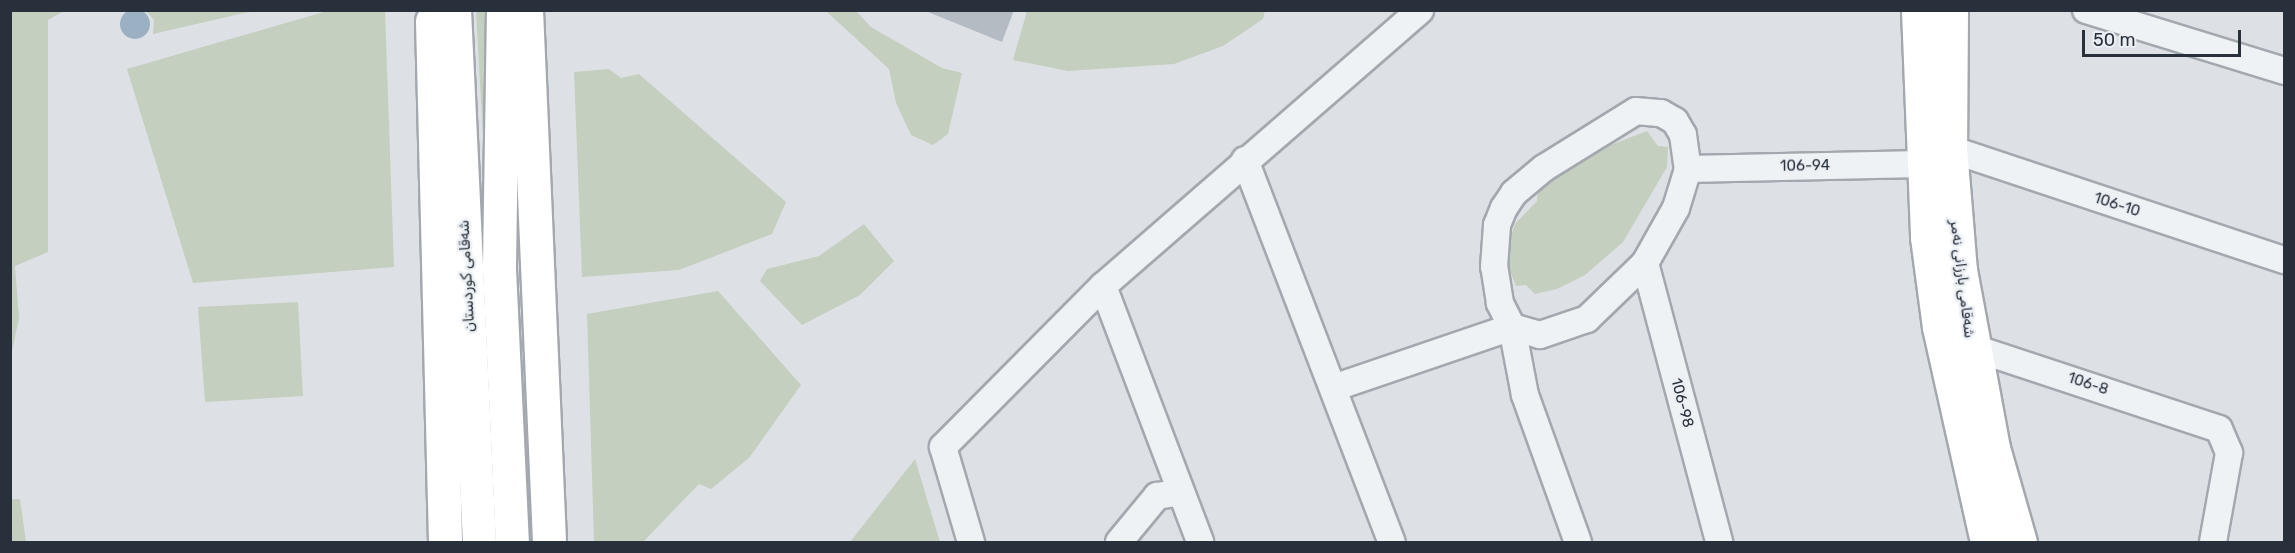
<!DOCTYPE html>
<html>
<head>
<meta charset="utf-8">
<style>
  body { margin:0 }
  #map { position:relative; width:2295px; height:553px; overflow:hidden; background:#dde1e6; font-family:Rubik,"Noto Sans Arabic",sans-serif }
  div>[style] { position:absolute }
  .green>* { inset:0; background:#c4cfbf }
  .water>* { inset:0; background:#9bb1c3 }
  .round { border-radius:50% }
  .building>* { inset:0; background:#b5bbc2 }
  .roads { filter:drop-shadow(2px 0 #a3a8af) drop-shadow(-2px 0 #a3a8af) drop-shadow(0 2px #a3a8af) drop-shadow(0 -2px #a3a8af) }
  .minor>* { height:26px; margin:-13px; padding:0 13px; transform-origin:13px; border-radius:13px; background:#eff2f4 }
  .major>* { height:33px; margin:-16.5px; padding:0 16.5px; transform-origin:16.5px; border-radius:16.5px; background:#fff }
  .highway>* { height:33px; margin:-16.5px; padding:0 16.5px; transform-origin:16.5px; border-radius:16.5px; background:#fff }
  span { translate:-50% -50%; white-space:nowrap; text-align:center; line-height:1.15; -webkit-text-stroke:5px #ecf0f4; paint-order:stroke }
  .street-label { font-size:15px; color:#28303b }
  .frame { position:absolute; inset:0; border:12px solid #28303b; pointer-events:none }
  .scale { position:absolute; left:2082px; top:30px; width:159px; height:27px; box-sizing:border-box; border:3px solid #28303b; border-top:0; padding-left:8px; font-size:18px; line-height:21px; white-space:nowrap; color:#28303b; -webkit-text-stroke:4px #ecf0f4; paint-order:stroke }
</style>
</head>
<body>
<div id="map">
  <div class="green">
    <i style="clip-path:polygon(11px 10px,64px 11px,48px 20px,48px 252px,15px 266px,19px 318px,11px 356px)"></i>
    <i style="clip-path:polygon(146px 11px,253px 11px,153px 34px,154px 20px)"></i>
    <i style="clip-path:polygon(327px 11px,385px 11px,394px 267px,193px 283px,127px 69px)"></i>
    <i style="clip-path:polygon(476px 11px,494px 11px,488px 226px)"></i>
    <i style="clip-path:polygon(826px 11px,856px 11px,871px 27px,942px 68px,962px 73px,948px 134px,933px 145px,911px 135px,896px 103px,889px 69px)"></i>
    <i style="clip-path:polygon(1027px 11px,1028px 10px,1265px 11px,1263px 19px,1223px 46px,1174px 64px,1068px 71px,1013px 60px)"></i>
    <i style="clip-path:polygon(609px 69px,621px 78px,639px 74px,786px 202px,772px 234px,679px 270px,582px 277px,574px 72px)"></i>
    <i style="clip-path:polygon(1647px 131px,1658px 146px,1668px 147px,1667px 167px,1623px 242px,1585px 275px,1557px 289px,1535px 294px,1526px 285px,1516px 286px,1508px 266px,1508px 244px,1515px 224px,1537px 201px,1538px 185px,1564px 172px,1582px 156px)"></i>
    <i style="clip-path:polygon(864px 224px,894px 261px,860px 295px,802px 325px,760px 281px,767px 269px,819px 256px)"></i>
    <i style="clip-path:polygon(718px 291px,801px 385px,749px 458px,711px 489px,699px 484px,643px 542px,594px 542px,587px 314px)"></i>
    <i style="clip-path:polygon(298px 302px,303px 396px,205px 402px,198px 307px)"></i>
    <i style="clip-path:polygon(915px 459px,940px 542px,850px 542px)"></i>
    <i style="clip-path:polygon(11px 499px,20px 499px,26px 542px,11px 542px)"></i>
  </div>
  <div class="water">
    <i class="round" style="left:120px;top:9px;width:30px;height:30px"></i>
  </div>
  <div class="building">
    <i style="clip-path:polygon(923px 10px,1014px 10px,1002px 42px)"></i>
  </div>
  <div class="roads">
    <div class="minor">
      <i style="left:2086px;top:10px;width:207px;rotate:17.1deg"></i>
      <i style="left:1636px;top:111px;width:25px;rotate:5deg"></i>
      <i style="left:1661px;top:113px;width:16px;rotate:30deg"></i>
      <i style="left:1675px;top:121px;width:16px;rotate:60deg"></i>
      <i style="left:1683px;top:135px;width:34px;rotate:82deg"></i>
      <i style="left:1688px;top:169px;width:41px;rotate:107.1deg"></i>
      <i style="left:1676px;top:208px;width:63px;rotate:119.4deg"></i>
      <i style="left:1645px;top:263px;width:81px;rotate:136deg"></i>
      <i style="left:1587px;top:319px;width:50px;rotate:161.2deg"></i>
      <i style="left:1540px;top:335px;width:29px;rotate:-164deg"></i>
      <i style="left:1512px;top:327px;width:27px;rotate:-117deg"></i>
      <i style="left:1500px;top:303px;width:36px;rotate:-99deg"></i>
      <i style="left:1494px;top:267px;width:42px;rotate:-85.9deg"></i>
      <i style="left:1497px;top:225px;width:18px;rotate:-68deg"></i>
      <i style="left:1504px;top:208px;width:18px;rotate:-56deg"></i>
      <i style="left:1514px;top:193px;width:39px;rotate:-40deg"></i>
      <i style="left:1544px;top:168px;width:108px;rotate:-31.8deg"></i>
      <i style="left:1950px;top:149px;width:352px;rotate:18.4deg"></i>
      <i style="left:1245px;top:160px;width:409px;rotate:69deg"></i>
      <i style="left:1688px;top:169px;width:233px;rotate:-1.2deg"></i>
      <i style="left:1645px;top:263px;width:289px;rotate:75.1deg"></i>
      <i style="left:1103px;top:286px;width:274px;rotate:69.2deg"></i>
      <i style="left:1971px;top:347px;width:261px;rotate:18.3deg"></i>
      <i style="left:2219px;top:429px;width:26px;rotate:67deg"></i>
      <i style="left:2229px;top:453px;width:90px;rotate:100.2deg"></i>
      <i style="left:1336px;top:387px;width:186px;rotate:-18.8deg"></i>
      <i style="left:1512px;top:327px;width:69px;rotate:79.2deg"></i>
      <i style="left:1525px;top:395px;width:156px;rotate:70.2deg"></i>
      <i style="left:971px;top:542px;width:99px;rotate:-106.4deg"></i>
      <i style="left:943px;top:447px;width:227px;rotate:-45.2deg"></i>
      <i style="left:1103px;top:286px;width:420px;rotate:-41deg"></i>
      <i style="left:1119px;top:542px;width:60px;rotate:-50.4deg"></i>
      <i style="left:1157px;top:496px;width:24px;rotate:-9deg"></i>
    </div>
    <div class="major">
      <i style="left:1918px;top:10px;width:227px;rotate:87.7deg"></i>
      <i style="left:1927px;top:237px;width:91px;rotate:82.4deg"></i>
      <i style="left:1939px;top:327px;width:220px;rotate:77.4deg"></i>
      <i style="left:1951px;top:10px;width:139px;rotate:90.4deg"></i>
      <i style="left:1950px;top:149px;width:121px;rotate:85.3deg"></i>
      <i style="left:1960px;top:270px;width:181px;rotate:79.5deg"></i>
      <i style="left:1993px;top:448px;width:98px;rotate:74deg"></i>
    </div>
    <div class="highway">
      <i style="left:454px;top:10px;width:533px;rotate:87.31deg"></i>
      <i style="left:503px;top:10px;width:259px;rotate:90.9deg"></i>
      <i style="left:499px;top:269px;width:273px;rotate:87.3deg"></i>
      <i style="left:526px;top:10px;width:532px;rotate:87.52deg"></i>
      <i style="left:432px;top:21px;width:521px;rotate:88.57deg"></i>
    </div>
  </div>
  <div class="street-label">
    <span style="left:1805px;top:166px;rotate:-1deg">106-94</span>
    <span style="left:2117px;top:205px;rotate:18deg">106-10</span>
    <span style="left:467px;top:276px;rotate:-93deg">شەقامی کوردستان</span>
    <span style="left:1962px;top:279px;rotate:83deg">شەقامی بارزانی نەمر</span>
    <span style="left:2088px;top:384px;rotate:18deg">106-8</span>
    <span style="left:1682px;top:403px;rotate:75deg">106-98</span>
  </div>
  <div class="frame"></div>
  <div class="scale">50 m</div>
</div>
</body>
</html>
